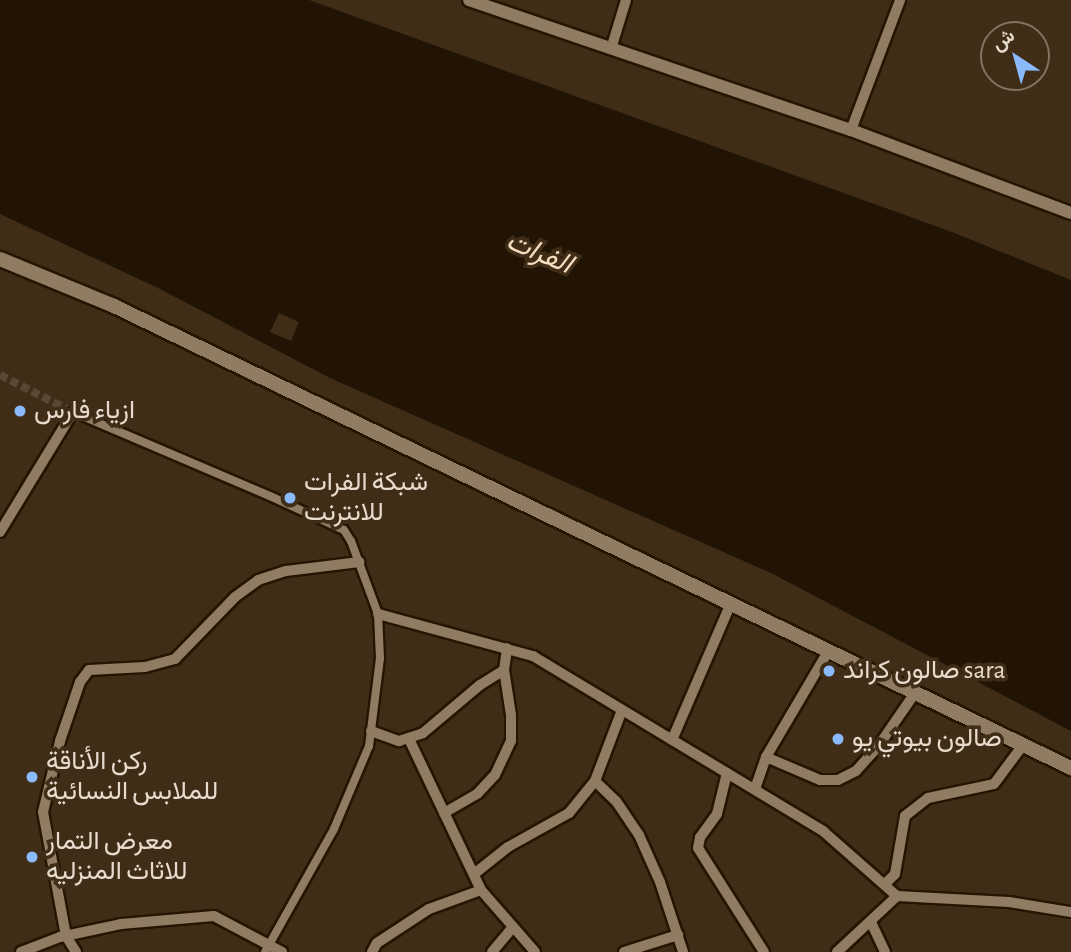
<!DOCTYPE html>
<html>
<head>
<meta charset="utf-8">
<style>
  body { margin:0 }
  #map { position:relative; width:1071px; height:952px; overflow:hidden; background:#3f2d18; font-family:"Alegreya Sans",Vazirmatn,sans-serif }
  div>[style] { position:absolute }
  .water>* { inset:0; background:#211404 }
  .pier>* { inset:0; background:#3f2d18 }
  .pedestrian-tunnel>* { height:8px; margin-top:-4px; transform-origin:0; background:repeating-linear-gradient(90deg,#584733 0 8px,transparent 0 12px) }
  .roads { filter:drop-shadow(2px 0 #251501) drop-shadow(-2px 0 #251501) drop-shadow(0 2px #251501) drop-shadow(0 -2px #251501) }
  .pedestrian>* { height:8px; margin:-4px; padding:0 4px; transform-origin:4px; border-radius:4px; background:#907b63 }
  .minor>* { height:10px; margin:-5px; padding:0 5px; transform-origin:5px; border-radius:5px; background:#907b63 }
  .tertiary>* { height:12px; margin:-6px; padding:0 6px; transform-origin:6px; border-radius:6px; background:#907b63 }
  .secondary>* { height:14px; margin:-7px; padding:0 7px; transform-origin:7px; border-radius:7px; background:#907b63 }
  .dots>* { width:19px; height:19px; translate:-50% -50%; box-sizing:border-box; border:4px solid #3f2d18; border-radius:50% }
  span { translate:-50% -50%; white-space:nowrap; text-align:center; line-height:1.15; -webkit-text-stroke:7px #3f2d18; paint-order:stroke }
  .poi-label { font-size:26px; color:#e7dbce }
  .left { translate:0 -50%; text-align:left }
  .water-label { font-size:28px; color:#f7ddbf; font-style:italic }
  .north { position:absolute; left:980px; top:21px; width:70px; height:70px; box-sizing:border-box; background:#3f2d18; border:2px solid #827361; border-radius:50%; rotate:324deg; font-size:19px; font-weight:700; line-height:28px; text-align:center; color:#e7dbce }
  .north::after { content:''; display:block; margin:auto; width:24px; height:32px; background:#8abafc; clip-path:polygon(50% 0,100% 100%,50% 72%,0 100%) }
</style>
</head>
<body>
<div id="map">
  <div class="water">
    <i style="clip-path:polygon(0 0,309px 0,952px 232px,1071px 280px,1071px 731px,773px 574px,330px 378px,158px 288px,0 214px)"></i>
  </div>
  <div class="pier">
    <i style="clip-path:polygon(279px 313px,299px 322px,291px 341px,270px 332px)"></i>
  </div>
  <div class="pedestrian-tunnel">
    <i style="left:0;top:375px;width:82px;rotate:26.9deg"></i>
  </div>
  <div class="roads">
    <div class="pedestrian">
      <i style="left:73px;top:412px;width:214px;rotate:23.1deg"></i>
      <i style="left:270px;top:496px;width:81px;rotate:24.7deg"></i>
      <i style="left:344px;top:530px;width:13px;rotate:58deg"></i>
      <i style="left:351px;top:541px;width:78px;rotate:69.7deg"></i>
      <i style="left:378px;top:614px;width:44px;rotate:87.4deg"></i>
      <i style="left:380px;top:658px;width:89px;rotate:97.1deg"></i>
      <i style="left:369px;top:746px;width:90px;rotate:112.9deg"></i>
      <i style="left:334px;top:829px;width:141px;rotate:119.3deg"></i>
    </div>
    <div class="minor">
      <i style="left:611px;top:49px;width:51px;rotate:-73deg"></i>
      <i style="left:851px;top:130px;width:139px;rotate:-69.3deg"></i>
      <i style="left:0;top:532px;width:140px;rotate:-58.7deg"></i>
      <i style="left:378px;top:614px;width:161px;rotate:15.2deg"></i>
      <i style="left:533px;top:656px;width:339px;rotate:31.1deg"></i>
      <i style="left:823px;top:831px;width:98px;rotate:41.3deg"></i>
      <i style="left:897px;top:896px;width:112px;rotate:3.1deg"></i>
      <i style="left:1009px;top:902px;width:63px;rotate:9.2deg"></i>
      <i style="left:371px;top:731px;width:30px;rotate:20deg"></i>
      <i style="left:399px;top:741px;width:25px;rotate:-18deg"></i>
      <i style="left:423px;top:733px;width:75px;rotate:-40.1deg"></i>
      <i style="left:480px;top:685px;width:28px;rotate:-32deg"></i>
      <i style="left:409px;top:739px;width:167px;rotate:64.5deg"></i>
      <i style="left:481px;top:890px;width:82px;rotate:48.9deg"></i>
      <i style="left:672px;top:740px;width:149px;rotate:-66.7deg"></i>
      <i style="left:766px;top:757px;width:59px;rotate:23.1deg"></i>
      <i style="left:820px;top:780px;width:18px"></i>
      <i style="left:838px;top:780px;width:20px;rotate:-27deg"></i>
      <i style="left:856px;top:771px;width:31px;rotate:-48deg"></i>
      <i style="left:877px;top:748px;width:67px;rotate:-55.4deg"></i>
      <i style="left:727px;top:773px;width:42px;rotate:103.7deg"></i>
      <i style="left:717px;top:814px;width:29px;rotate:126deg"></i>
      <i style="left:700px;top:837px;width:11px;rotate:100deg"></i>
      <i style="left:698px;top:848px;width:123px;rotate:57.6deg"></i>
      <i style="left:595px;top:781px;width:29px;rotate:44deg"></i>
      <i style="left:616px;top:801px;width:41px;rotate:55.9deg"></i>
      <i style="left:639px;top:835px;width:51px;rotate:65.9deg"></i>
      <i style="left:660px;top:882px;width:74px;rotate:71.8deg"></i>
      <i style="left:755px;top:789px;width:34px;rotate:-71deg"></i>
      <i style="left:766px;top:757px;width:124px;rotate:-59.5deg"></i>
      <i style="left:444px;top:813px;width:39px;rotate:-30deg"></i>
      <i style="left:478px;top:793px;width:25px;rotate:-47deg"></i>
      <i style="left:495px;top:775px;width:38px;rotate:-65deg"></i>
      <i style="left:511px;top:741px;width:26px;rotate:-90deg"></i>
      <i style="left:511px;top:715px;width:46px;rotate:-98.8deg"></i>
      <i style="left:504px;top:670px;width:22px;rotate:-82deg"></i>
      <i style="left:474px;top:874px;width:43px;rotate:-38.5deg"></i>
      <i style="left:508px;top:847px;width:70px;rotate:-29.1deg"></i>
      <i style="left:569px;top:813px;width:41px;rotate:-50.9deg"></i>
      <i style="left:595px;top:781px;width:76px;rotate:-69.2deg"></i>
      <i style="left:885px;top:884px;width:14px;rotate:-45deg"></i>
      <i style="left:895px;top:874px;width:59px;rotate:-80.2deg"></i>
      <i style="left:905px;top:816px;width:29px;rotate:-38deg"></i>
      <i style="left:928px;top:798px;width:67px;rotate:-12deg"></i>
      <i style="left:994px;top:784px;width:49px;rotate:-53.4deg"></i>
      <i style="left:871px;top:922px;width:33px;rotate:65deg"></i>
      <i style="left:21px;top:952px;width:42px;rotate:-21deg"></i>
      <i style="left:60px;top:937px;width:62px;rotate:-12deg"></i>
      <i style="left:121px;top:924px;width:93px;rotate:-4.9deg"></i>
      <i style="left:214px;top:916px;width:77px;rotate:27.9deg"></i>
      <i style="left:76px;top:952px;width:19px;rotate:-122deg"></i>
      <i style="left:66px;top:936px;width:126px;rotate:-100.5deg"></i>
      <i style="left:43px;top:812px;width:73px;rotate:-76.5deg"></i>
      <i style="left:60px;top:741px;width:62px;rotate:-71.3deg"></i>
      <i style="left:80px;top:682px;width:15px;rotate:-53deg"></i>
      <i style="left:89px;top:670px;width:56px;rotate:-3.1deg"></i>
      <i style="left:145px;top:667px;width:31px;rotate:-15deg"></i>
      <i style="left:175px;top:659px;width:86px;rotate:-45.9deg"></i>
      <i style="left:235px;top:597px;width:29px;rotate:-36deg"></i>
      <i style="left:258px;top:580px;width:29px;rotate:-18deg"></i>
      <i style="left:286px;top:571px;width:74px;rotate:-7deg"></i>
      <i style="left:372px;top:952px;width:10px;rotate:-61deg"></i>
      <i style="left:377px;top:943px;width:62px;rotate:-33.2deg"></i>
      <i style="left:429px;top:909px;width:55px;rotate:-20.1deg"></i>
      <i style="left:492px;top:952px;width:33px;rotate:-50deg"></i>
      <i style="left:624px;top:952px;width:57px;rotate:-17.5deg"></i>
      <i style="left:837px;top:952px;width:82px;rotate:-43deg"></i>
    </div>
    <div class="tertiary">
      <i style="left:469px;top:0;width:404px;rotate:18.8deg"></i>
      <i style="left:851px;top:130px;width:235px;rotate:20.7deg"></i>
    </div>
    <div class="secondary">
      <i style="left:0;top:259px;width:123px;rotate:22.4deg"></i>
      <i style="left:114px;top:306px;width:1063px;rotate:25.77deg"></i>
    </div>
  </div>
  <div class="dots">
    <i style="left:20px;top:411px;background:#8abafc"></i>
    <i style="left:290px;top:498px;background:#8abafc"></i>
    <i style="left:829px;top:671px;background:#8abafc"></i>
    <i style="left:838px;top:739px;background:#8abafc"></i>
    <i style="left:32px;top:777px;background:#8abafc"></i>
    <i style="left:32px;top:857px;background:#8abafc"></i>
  </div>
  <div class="poi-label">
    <span class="left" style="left:34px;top:411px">ازياء فارس</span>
    <span class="left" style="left:304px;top:498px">شبكة الفرات<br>للانترنت</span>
    <span class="left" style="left:843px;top:671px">صالون كراند sara</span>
    <span class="left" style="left:852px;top:739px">صالون بيوتي يو</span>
    <span class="left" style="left:46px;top:777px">ركن الأناقة<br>للملابس النسائية</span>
    <span class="left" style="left:46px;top:857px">معرض التمار<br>للاثاث المنزليه</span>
  </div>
  <div class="water-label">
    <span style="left:539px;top:253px;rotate:23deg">الفرات</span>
  </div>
  <div class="north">ش</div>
</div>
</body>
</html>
